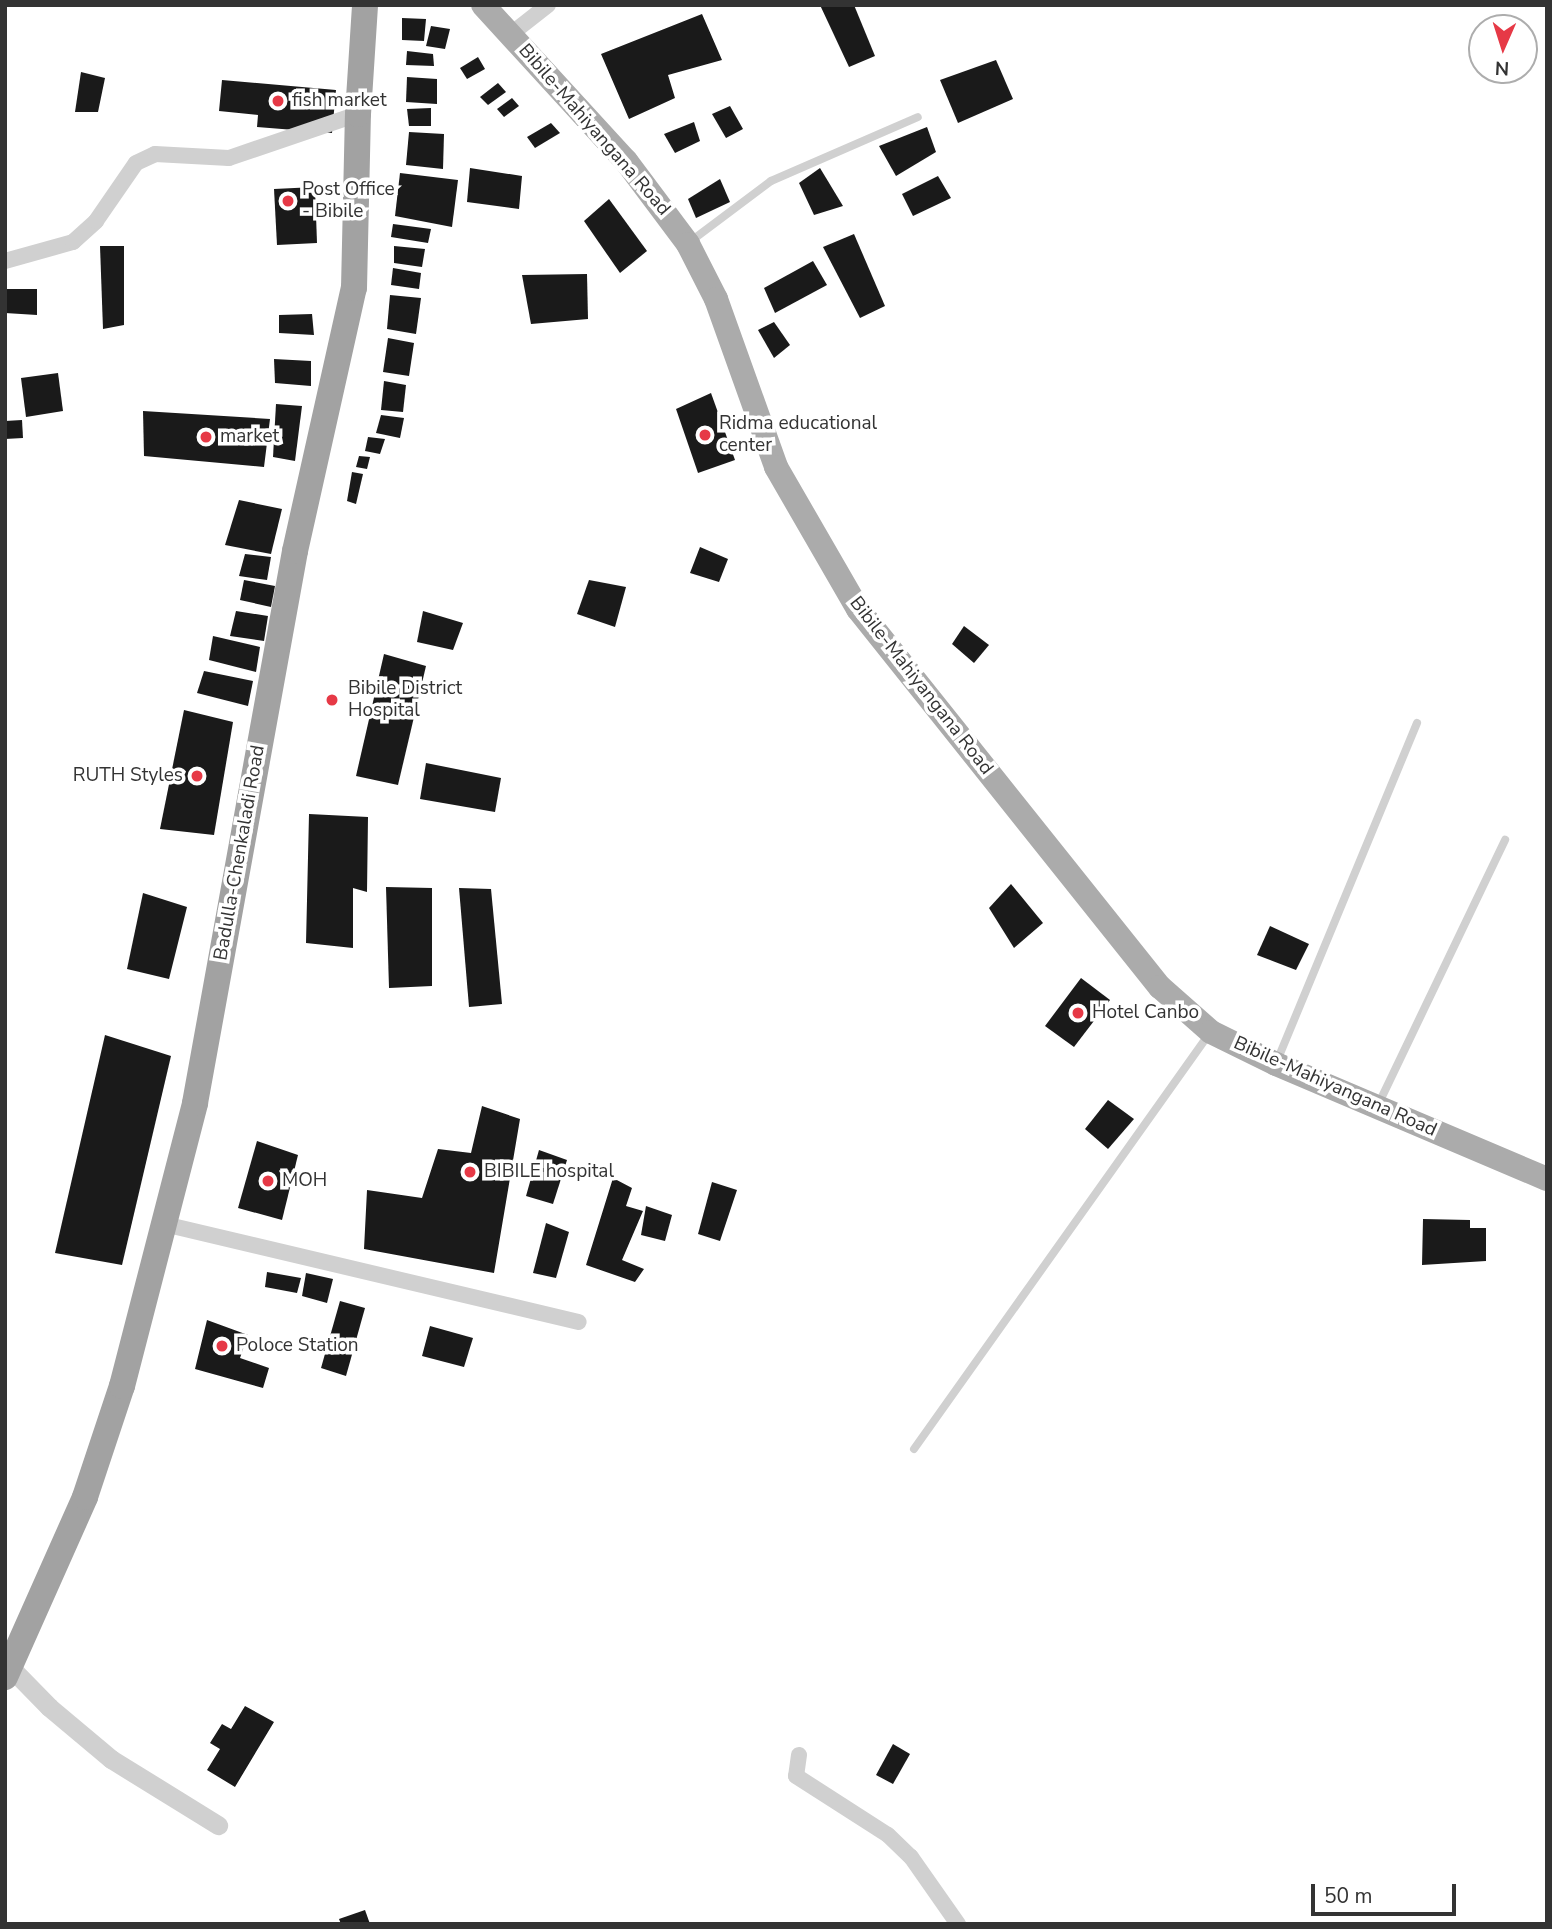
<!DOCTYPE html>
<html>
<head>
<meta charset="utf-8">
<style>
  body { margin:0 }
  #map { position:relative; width:1552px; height:1929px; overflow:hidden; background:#fff; font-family:"Nunito Sans",sans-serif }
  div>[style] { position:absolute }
  .building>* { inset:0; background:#1a1a1a }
  .service>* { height:8px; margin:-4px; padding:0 4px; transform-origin:4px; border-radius:4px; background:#d0d0d0 }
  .minor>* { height:16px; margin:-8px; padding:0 8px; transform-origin:8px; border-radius:8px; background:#d0d0d0 }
  .tertiary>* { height:19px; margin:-9.5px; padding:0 9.5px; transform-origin:9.5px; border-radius:9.5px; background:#d0d0d0 }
  .primary>* { height:24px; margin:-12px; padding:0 12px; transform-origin:12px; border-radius:12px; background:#ababab }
  .trunk>* { height:26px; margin:-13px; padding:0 13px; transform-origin:13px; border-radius:13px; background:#a2a2a2 }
  .dots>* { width:19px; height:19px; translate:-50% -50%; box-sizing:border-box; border:4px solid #fff; border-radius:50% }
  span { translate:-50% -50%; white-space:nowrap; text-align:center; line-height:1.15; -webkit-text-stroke:7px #fff; paint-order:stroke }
  .poi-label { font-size:19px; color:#333 }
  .left { translate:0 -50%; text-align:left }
  .right { translate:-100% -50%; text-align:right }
  .street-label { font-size:19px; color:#333 }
  .frame { position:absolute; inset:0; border:7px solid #333; pointer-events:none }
  .north { position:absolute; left:1468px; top:14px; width:70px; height:70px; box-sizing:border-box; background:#fff; border:2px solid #adadad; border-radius:50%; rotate:183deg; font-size:19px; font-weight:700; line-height:28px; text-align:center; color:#333 }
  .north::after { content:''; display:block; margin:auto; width:24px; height:32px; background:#e63946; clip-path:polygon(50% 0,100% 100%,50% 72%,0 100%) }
  .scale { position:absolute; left:1311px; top:1884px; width:145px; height:32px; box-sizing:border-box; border:4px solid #333; border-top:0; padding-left:9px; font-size:21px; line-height:24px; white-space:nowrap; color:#333; -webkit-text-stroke:5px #fff; paint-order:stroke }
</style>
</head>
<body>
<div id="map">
  <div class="building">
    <i style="clip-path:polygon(820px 5px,854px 5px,875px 56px,849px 67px)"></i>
    <i style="clip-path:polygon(702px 14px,722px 60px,668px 75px,675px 98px,629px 119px,601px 54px)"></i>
    <i style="clip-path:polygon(402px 18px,426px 19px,424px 41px,402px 40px)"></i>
    <i style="clip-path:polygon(431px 26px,450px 29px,445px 49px,426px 46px)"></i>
    <i style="clip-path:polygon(407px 51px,433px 54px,434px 66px,406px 65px)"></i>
    <i style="clip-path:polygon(478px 57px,485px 69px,467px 79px,460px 68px)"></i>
    <i style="clip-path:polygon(996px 60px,1013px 99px,958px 123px,940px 80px)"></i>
    <i style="clip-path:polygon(81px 72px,105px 78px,98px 112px,75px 112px)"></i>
    <i style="clip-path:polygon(407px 77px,437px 79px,437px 104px,406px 102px)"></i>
    <i style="clip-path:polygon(222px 80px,336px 90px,332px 133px,257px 127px,258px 115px,219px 111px)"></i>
    <i style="clip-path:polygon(498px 83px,506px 92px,488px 105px,480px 97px)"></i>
    <i style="clip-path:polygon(512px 98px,519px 106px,504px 117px,497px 109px)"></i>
    <i style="clip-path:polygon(730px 106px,743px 129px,726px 138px,712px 114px)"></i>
    <i style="clip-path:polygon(431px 108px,431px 126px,409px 126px,407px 109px)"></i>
    <i style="clip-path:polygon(694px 122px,700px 141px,675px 153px,664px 134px)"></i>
    <i style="clip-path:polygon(551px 123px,560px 133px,535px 148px,527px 137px)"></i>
    <i style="clip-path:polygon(927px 127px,936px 152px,896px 176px,879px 146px)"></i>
    <i style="clip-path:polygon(409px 132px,444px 134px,443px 169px,406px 165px)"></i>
    <i style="clip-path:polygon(470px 168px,522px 176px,519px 209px,467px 202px)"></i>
    <i style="clip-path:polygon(820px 168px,843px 206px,814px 215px,799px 183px)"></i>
    <i style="clip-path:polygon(400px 173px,458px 180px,452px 227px,395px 216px)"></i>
    <i style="clip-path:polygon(938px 176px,951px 198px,913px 216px,902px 194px)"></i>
    <i style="clip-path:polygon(720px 179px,730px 202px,696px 218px,688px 199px)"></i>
    <i style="clip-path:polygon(315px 187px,317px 243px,277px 245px,274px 189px)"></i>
    <i style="clip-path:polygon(609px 199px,647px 251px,620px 273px,584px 221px)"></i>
    <i style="clip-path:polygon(393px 224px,431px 229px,428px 243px,391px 237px)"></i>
    <i style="clip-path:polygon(854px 234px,885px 306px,860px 318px,823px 247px)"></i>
    <i style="clip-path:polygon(100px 246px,124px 246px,124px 325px,103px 329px)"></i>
    <i style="clip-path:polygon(394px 246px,425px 249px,422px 267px,394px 263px)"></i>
    <i style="clip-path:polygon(813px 261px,827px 285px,775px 313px,764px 288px)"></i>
    <i style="clip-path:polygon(393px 268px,421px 273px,419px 289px,391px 285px)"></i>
    <i style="clip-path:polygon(587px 274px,588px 319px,531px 324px,522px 275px)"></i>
    <i style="clip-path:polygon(5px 289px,37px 289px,37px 315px,5px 313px)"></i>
    <i style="clip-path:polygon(390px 295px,421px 298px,416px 334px,387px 329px)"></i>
    <i style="clip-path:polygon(312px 314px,314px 335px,279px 333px,279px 315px)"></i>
    <i style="clip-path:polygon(774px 322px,790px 345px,774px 358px,758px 330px)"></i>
    <i style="clip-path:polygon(388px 338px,414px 343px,409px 376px,383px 372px)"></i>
    <i style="clip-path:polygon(274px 359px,311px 361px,311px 386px,275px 383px)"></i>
    <i style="clip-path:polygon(58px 373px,63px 411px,26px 417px,21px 378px)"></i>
    <i style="clip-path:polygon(384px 381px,406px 385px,403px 412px,381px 410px)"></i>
    <i style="clip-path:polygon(711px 393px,735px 460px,698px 473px,676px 409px)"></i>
    <i style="clip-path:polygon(276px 404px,302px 406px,295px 461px,273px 457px)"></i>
    <i style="clip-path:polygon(143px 411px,270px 419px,264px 467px,144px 456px)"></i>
    <i style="clip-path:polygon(381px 415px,404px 418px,400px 438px,376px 433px)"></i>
    <i style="clip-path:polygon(22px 420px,23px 438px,5px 439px,5px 421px)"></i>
    <i style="clip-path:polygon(368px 437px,385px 439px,380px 454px,365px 451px)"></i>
    <i style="clip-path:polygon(359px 456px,370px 457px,367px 469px,356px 467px)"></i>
    <i style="clip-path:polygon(352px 472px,363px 474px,356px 504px,347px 501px)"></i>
    <i style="clip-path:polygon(239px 500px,282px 509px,271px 554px,225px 545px)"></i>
    <i style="clip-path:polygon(700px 547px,728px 559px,719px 582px,690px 573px)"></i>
    <i style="clip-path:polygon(245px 554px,271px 557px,267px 580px,239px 576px)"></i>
    <i style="clip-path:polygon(244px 580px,275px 586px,271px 607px,240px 600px)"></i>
    <i style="clip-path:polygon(589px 580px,626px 587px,615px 627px,577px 614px)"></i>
    <i style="clip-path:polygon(236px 611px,268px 616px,264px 641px,230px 636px)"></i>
    <i style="clip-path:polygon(423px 611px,463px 623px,453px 650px,417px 642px)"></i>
    <i style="clip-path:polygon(964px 626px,989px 645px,974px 663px,952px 644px)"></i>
    <i style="clip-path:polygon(213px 636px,260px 647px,256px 672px,209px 660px)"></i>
    <i style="clip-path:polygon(384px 654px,426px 666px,398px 785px,356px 776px)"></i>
    <i style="clip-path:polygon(204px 671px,253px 681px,248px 706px,197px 693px)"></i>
    <i style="clip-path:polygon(184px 710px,233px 722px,214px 835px,160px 829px)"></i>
    <i style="clip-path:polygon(426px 763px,501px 778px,495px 812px,420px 799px)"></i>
    <i style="clip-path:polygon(309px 814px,368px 817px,367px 892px,353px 888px,353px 948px,306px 943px)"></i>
    <i style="clip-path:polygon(1011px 884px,1043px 923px,1014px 948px,989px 908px)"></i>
    <i style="clip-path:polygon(386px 887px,432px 888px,432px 986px,389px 988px)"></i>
    <i style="clip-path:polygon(459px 888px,491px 889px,502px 1004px,469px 1007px)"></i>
    <i style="clip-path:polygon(143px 893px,187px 907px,169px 979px,127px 969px)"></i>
    <i style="clip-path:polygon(1270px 926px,1309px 944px,1296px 970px,1257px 955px)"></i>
    <i style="clip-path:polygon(1081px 978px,1110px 1000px,1074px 1047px,1045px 1026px)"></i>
    <i style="clip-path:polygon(105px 1035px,171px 1056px,122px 1265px,55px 1253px)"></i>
    <i style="clip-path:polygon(1108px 1100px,1134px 1119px,1108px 1149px,1085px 1129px)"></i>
    <i style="clip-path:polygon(482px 1106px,520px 1119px,494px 1273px,364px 1249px,367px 1190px,422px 1198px,438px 1149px,471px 1153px)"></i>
    <i style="clip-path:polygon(257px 1141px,298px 1155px,282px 1220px,238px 1208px)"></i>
    <i style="clip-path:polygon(539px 1150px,567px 1160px,553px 1204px,526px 1196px)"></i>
    <i style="clip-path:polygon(613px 1178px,632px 1188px,626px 1206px,643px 1211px,622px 1260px,644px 1269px,635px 1282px,586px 1265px)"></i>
    <i style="clip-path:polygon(712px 1182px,737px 1190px,720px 1241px,698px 1234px)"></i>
    <i style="clip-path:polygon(646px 1206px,672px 1215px,665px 1241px,641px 1235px)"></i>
    <i style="clip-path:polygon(1423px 1219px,1470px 1220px,1470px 1228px,1486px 1228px,1486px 1261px,1422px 1265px)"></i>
    <i style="clip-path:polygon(546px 1223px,569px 1232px,556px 1278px,533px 1273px)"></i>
    <i style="clip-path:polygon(267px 1272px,301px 1278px,297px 1293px,265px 1287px)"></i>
    <i style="clip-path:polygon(306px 1273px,333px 1279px,327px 1303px,302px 1296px)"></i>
    <i style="clip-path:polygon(340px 1301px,365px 1308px,346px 1376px,321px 1368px)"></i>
    <i style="clip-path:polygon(207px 1320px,248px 1335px,240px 1358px,269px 1368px,263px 1388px,195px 1369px)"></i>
    <i style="clip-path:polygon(430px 1326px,473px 1338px,464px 1367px,422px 1356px)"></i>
    <i style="clip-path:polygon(245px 1706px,274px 1722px,235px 1787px,207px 1770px,220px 1749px,210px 1743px,222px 1724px,231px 1729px)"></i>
    <i style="clip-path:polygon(893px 1744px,910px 1754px,893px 1784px,876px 1775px)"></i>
    <i style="clip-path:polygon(365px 1910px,370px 1924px,341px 1924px,339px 1919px)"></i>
  </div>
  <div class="service">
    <i style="left:691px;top:241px;width:100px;rotate:-36.9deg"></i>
    <i style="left:771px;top:181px;width:160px;rotate:-23.5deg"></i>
    <i style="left:1277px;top:1061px;width:366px;rotate:-67.5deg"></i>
    <i style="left:1379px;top:1103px;width:292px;rotate:-64.4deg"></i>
    <i style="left:914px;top:1449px;width:509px;rotate:-54.59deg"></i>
  </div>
  <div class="minor">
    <i style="left:511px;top:34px;width:47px;rotate:-38.1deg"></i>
    <i style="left:5px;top:261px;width:71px;rotate:-15.6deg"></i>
    <i style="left:73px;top:242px;width:31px;rotate:-42deg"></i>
    <i style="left:96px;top:221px;width:70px;rotate:-55.4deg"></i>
    <i style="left:136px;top:163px;width:21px;rotate:-25deg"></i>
    <i style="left:155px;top:154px;width:74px;rotate:3.1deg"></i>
    <i style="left:229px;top:158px;width:136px;rotate:-18.8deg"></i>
    <i style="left:164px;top:1224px;width:426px;rotate:13.3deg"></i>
    <i style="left:799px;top:1755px;width:21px;rotate:98deg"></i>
    <i style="left:796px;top:1776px;width:109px;rotate:32.7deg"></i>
    <i style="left:888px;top:1835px;width:32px;rotate:44deg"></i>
    <i style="left:911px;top:1857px;width:82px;rotate:55deg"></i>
  </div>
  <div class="tertiary">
    <i style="left:5px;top:1662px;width:63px;rotate:45.6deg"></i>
    <i style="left:49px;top:1707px;width:81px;rotate:40deg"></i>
    <i style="left:111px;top:1759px;width:126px;rotate:31.7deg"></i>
  </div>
  <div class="primary">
    <i style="left:483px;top:5px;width:212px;rotate:47.5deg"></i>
    <i style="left:626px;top:161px;width:104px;rotate:53.2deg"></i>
    <i style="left:688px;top:244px;width:62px;rotate:63deg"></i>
    <i style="left:716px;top:299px;width:178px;rotate:70.3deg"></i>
    <i style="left:776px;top:467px;width:164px;rotate:60deg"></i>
    <i style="left:858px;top:609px;width:484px;rotate:51.4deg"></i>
    <i style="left:1160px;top:987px;width:68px;rotate:41.4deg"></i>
    <i style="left:1211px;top:1032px;width:72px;rotate:26.2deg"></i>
    <i style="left:1276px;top:1064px;width:294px;rotate:23deg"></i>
  </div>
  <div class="trunk">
    <i style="left:5px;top:1677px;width:197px;rotate:-66deg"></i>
    <i style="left:85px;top:1497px;width:117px;rotate:-71.6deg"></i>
    <i style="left:122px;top:1386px;width:292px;rotate:-75.5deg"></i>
    <i style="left:195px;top:1103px;width:561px;rotate:-79.73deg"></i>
    <i style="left:295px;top:551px;width:270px;rotate:-77.4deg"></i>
    <i style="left:354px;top:288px;width:174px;rotate:-88.7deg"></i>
    <i style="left:358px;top:114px;width:109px;rotate:-86.3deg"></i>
  </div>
  <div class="dots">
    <i style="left:278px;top:101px;background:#e63946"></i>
    <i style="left:288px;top:201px;background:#e63946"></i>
    <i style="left:705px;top:435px;background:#e63946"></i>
    <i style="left:206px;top:437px;background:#e63946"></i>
    <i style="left:332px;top:700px;background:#e63946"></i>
    <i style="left:197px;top:776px;background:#e63946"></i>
    <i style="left:1078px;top:1013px;background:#e63946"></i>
    <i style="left:470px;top:1172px;background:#e63946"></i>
    <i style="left:268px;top:1181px;background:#e63946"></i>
    <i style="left:222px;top:1346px;background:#e63946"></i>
  </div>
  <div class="poi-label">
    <span class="left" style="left:292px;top:101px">fish market</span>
    <span class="left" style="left:302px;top:201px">Post Office<br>- Bibile</span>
    <span class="left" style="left:719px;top:435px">Ridma educational<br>center</span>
    <span class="left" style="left:220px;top:437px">market</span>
    <span class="left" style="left:348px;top:700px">Bibile District<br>Hospital</span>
    <span class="right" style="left:183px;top:776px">RUTH Styles</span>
    <span class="left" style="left:1092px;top:1013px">Hotel Canbo</span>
    <span class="left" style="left:484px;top:1172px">BIBILE hospital</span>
    <span class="left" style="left:282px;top:1181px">MOH</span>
    <span class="left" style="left:236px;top:1346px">Poloce Station</span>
  </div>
  <div class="street-label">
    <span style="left:594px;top:130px;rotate:49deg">Bibile-Mahiyangana Road</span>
    <span style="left:921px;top:686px;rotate:52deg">Bibile-Mahiyangana Road</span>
    <span style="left:240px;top:853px;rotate:-80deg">Badulla-Chenkaladi Road</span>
    <span style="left:1335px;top:1087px;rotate:24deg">Bibile-Mahiyangana Road</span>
  </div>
  <div class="frame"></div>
  <div class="north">N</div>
  <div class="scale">50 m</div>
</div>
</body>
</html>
